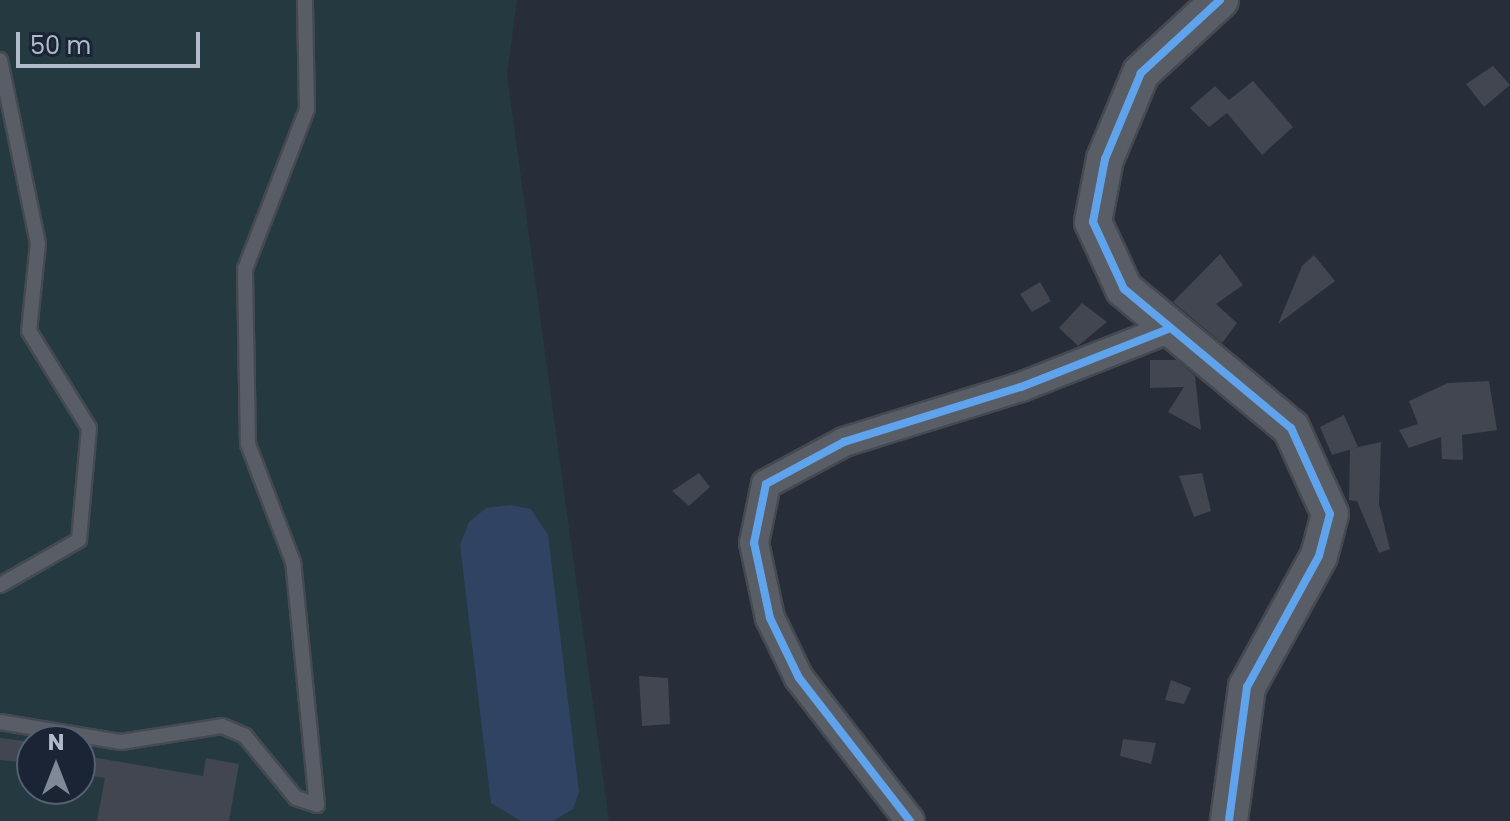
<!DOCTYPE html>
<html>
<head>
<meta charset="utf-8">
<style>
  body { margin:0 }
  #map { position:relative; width:1510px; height:821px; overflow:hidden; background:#282e39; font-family:Poppins,sans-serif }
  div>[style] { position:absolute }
  .green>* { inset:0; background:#243a40 }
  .water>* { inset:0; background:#304363 }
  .building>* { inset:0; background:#414650 }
  .roads { filter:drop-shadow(2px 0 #454951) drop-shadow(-2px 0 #454951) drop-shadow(0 2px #454951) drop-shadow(0 -2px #454951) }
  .service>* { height:14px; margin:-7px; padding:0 7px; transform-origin:7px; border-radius:7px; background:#585d66 }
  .minor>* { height:28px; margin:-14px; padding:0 14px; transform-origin:14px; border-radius:14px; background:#585d66 }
  .tertiary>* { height:36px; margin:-18px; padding:0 18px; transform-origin:18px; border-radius:18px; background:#585d66 }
  .cycleway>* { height:8px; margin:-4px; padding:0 4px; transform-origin:4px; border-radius:4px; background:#60a3ed }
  span { translate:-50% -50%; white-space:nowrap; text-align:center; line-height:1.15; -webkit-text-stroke:8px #1a2434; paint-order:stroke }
  .north { position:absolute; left:16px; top:725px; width:80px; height:80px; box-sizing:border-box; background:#1a2434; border:2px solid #566070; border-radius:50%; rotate:0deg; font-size:22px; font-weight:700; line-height:32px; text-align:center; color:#b1bacb }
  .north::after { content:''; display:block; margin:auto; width:28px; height:36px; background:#818998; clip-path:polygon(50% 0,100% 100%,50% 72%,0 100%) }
  .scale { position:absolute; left:16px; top:32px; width:184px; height:36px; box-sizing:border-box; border:4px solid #b1bacb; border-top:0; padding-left:10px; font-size:24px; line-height:28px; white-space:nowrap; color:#b1bacb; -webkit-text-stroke:6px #1a2434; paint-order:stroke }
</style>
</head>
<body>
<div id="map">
  <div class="green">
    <i style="clip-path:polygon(evenodd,0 0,517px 0,507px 75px,609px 821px,0 821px,0 0,32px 741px,80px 741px,80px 789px,32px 789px,32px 741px)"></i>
  </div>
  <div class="water">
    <i style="clip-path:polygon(510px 505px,531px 509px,548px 535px,579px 792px,573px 809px,553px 821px,521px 821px,491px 803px,460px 545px,469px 522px,486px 508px)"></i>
  </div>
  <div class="building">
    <i style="clip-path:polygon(1493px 66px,1510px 85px,1484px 107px,1466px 84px)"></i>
    <i style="clip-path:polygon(1253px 81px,1293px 127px,1262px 155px,1227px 113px,1209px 127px,1190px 108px,1215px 86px,1229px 100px)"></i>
    <i style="clip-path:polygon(1220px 254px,1243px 285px,1216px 304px,1237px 323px,1222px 343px,1173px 302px)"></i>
    <i style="clip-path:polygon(1314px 255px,1335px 281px,1278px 324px,1302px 266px)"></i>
    <i style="clip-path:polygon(1040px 282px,1051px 301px,1032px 312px,1020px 294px)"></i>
    <i style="clip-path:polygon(1082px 303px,1107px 322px,1078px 346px,1059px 328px)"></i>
    <i style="clip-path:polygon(1150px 360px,1177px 360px,1195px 376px,1201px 430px,1168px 412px,1184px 387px,1150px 388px)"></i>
    <i style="clip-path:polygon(1489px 381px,1497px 430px,1462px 435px,1463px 460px,1442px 459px,1441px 437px,1409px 448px,1399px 430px,1418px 424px,1409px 401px,1448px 383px)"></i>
    <i style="clip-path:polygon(1344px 415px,1358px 447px,1332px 455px,1320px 427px)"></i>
    <i style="clip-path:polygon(1381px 442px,1379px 504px,1390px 549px,1379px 553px,1357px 501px,1349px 500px,1350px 449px)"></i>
    <i style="clip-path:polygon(699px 473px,710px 487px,689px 506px,672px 491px)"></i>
    <i style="clip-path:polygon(1202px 473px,1211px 511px,1194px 517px,1179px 476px)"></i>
    <i style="clip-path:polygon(639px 676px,668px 678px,670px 724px,642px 726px)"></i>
    <i style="clip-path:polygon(1171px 680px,1191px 688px,1184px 704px,1165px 700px)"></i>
    <i style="clip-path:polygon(0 738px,32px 742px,32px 763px,0 760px)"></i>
    <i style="clip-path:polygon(1123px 739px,1156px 743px,1151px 764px,1120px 756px)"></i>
    <i style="clip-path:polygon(80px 755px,203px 776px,206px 758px,239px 764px,229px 821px,97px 821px,105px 778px,80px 774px)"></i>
  </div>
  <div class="roads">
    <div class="service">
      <i style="left:0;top:60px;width:187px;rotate:78.3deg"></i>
      <i style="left:38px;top:243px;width:88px;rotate:95.8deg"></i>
      <i style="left:29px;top:331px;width:114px;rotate:58.3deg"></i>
      <i style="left:89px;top:428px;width:112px;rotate:95.1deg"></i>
      <i style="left:79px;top:540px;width:91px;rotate:150.3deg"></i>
      <i style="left:0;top:722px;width:123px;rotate:9.4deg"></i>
      <i style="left:121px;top:742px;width:102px;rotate:-9deg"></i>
      <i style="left:222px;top:726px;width:25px;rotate:23deg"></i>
      <i style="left:245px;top:736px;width:80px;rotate:50.6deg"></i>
      <i style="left:296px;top:798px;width:22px;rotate:18deg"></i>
      <i style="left:317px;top:805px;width:244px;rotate:-95.6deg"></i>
      <i style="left:293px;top:562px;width:126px;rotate:-110.9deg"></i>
      <i style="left:248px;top:444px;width:175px;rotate:-91deg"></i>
      <i style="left:245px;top:269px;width:172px;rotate:-68.8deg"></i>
      <i style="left:307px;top:109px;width:109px;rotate:-91.1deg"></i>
    </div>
    <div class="minor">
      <i style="left:910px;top:821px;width:181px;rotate:-127.8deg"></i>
      <i style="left:799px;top:678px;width:67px;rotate:-115.8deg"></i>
      <i style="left:770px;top:618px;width:77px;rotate:-102deg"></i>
      <i style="left:754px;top:543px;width:60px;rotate:-78.5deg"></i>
      <i style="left:766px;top:484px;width:89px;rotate:-28.3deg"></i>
      <i style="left:844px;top:442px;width:185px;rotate:-17.3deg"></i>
      <i style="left:1021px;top:387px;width:158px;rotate:-21.5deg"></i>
    </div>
    <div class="tertiary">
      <i style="left:1220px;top:0;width:108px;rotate:137.3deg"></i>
      <i style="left:1141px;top:73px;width:93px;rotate:112.7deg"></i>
      <i style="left:1105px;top:159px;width:64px;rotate:100.8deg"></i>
      <i style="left:1093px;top:222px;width:74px;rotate:65.2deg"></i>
      <i style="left:1124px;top:289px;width:217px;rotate:39.8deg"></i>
      <i style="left:1291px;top:428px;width:94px;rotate:65.6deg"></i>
      <i style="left:1330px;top:514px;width:43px;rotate:104.7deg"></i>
      <i style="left:1319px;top:556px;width:149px;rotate:118.8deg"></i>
      <i style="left:1247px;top:687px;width:135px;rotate:97.7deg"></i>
    </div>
  </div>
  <div class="cycleway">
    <i style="left:1220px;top:0;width:108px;rotate:137.3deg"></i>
    <i style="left:1141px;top:73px;width:93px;rotate:112.7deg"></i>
    <i style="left:1105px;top:159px;width:64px;rotate:100.8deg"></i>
    <i style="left:1093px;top:222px;width:74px;rotate:65.2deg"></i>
    <i style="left:1124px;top:289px;width:217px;rotate:39.8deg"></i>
    <i style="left:1291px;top:428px;width:94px;rotate:65.6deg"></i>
    <i style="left:1330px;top:514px;width:43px;rotate:104.7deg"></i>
    <i style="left:1319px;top:556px;width:149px;rotate:118.8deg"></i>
    <i style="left:1247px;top:687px;width:135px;rotate:97.7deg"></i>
    <i style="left:910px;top:821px;width:181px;rotate:-127.8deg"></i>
    <i style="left:799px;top:678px;width:67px;rotate:-115.8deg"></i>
    <i style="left:770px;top:618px;width:77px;rotate:-102deg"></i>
    <i style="left:754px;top:543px;width:60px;rotate:-78.5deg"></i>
    <i style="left:766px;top:484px;width:89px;rotate:-28.3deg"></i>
    <i style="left:844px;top:442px;width:185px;rotate:-17.3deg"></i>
    <i style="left:1021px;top:387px;width:158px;rotate:-21.5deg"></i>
  </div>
  <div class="north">N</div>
  <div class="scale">50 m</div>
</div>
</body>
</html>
